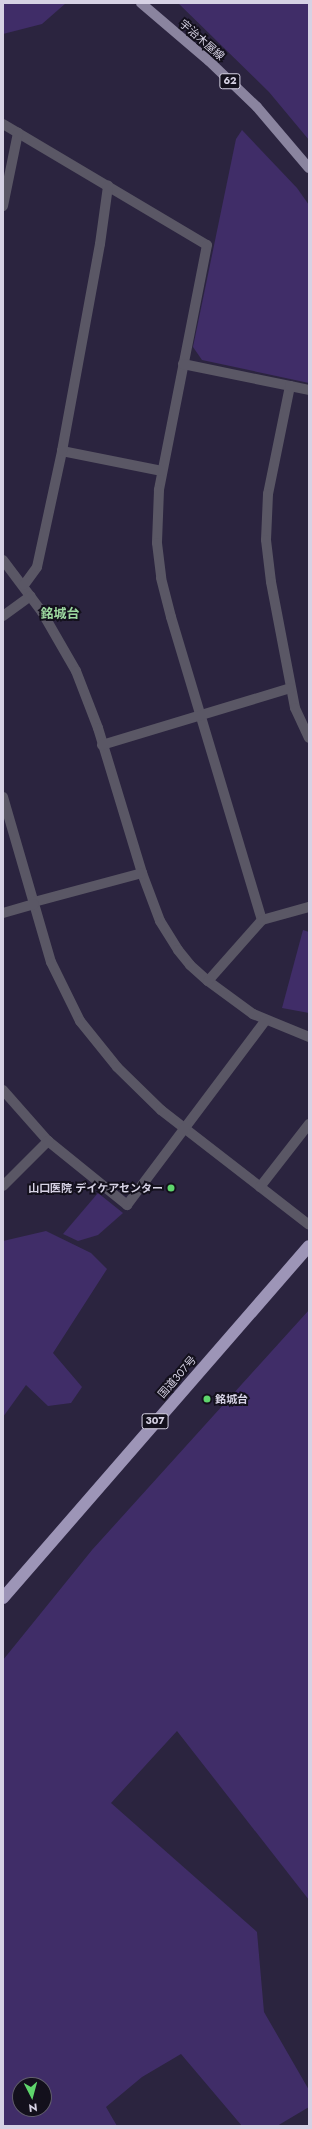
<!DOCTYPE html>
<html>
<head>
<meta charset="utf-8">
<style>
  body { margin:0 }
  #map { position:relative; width:312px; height:2129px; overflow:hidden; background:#2b243f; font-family:Jost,"Noto Sans JP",sans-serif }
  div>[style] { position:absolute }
  .green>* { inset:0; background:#402d68 }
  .minor>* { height:10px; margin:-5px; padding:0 5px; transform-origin:5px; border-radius:5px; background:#5a5765 }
  .major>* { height:10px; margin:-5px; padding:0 5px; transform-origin:5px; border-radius:5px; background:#8a849f }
  .highway>* { height:12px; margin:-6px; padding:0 6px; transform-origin:6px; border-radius:6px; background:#9d95b7 }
  .dots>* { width:11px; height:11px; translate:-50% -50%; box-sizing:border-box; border:2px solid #13101c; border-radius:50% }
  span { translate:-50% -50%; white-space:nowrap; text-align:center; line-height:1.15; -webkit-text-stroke:4px #13101c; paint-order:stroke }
  .shield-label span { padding:1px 3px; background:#13101c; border:1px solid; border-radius:3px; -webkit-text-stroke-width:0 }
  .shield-label { font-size:10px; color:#d6d2e4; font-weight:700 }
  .street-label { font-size:11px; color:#d6d2e4 }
  .poi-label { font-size:11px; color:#d6d2e4; font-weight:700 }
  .right { translate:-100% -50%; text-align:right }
  .left { translate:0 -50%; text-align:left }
  .quarter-label { font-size:13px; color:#9dd9a0; font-weight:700 }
  .frame { position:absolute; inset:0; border:4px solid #d6d2e4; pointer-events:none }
  .north { position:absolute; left:12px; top:2077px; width:40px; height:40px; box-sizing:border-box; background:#13101c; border:1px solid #615e6c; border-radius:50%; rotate:174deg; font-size:11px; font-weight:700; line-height:16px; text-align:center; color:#d6d2e4 }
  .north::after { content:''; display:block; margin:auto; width:14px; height:18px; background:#5ed56c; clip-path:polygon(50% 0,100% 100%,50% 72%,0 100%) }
</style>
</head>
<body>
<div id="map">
  <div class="green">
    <i style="clip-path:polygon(3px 3px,66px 3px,42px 24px,3px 34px)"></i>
    <i style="clip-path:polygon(178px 3px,309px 3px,309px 140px,269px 92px)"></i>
    <i style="clip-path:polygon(242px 130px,297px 188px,309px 205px,309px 383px,202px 360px,193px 347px,236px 139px)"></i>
    <i style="clip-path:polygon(303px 930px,309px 932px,309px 1013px,282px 1008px)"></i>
    <i style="clip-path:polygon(98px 1193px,123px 1213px,98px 1235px,78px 1241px,63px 1234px)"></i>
    <i style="clip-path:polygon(46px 1231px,91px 1253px,107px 1269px,53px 1353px,82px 1387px,71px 1403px,48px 1406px,26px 1385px,3px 1417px,3px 1241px)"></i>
    <i style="clip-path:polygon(evenodd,309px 1310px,309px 1900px,177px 1731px,111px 1803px,257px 1932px,264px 2012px,309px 2090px,309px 2107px,277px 2126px,242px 2126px,181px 2054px,142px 2077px,106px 2107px,117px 2126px,3px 2126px,3px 1660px,92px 1550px,309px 1310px,20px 2085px,44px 2085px,44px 2109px,20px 2109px,20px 2085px)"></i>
  </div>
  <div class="minor">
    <i style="left:3px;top:124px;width:237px;rotate:30.7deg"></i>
    <i style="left:207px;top:245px;width:250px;rotate:101.1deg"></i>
    <i style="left:159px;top:490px;width:53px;rotate:92.2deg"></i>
    <i style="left:157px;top:543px;width:35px;rotate:83deg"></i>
    <i style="left:161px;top:578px;width:40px;rotate:75.6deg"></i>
    <i style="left:171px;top:617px;width:316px;rotate:73.3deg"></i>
    <i style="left:3px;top:206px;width:75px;rotate:-78.4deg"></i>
    <i style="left:183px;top:364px;width:109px;rotate:11.6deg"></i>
    <i style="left:290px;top:386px;width:110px;rotate:101.5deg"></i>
    <i style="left:268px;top:494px;width:46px;rotate:92.5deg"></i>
    <i style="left:266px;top:540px;width:42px;rotate:83.2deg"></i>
    <i style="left:271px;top:582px;width:128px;rotate:79.2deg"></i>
    <i style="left:295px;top:708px;width:33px;rotate:65deg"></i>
    <i style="left:290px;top:386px;width:19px;rotate:12deg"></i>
    <i style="left:62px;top:451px;width:102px;rotate:11.3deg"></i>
    <i style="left:3px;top:560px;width:65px;rotate:53.1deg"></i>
    <i style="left:42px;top:612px;width:68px;rotate:60deg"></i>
    <i style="left:76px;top:671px;width:61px;rotate:68.9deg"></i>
    <i style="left:98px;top:728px;width:152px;rotate:73.1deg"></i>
    <i style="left:142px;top:873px;width:51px;rotate:69.4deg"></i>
    <i style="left:160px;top:921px;width:34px;rotate:58deg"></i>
    <i style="left:178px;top:950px;width:19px;rotate:51deg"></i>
    <i style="left:190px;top:965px;width:24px;rotate:42deg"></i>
    <i style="left:208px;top:981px;width:56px;rotate:36.3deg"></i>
    <i style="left:253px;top:1014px;width:61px;rotate:22.3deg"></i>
    <i style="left:24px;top:585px;width:22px;rotate:-54deg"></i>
    <i style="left:37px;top:567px;width:119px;rotate:-77.8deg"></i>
    <i style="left:62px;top:451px;width:210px;rotate:-79.6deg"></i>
    <i style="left:100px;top:244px;width:59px;rotate:-82.1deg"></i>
    <i style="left:3px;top:616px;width:34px;rotate:-36deg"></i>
    <i style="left:102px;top:745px;width:197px;rotate:-16.8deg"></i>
    <i style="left:3px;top:797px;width:172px;rotate:73.8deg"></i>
    <i style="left:51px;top:962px;width:66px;rotate:63.8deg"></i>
    <i style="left:80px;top:1021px;width:59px;rotate:51.2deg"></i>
    <i style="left:117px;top:1067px;width:62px;rotate:44.3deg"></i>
    <i style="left:161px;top:1110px;width:187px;rotate:37.8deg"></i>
    <i style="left:34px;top:902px;width:112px;rotate:-15deg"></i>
    <i style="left:3px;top:913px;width:32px;rotate:-16deg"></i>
    <i style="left:208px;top:981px;width:81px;rotate:-48.5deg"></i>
    <i style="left:262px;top:920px;width:49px;rotate:-15.5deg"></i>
    <i style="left:3px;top:1090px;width:68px;rotate:48.6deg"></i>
    <i style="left:48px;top:1141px;width:102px;rotate:39deg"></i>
    <i style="left:127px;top:1205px;width:230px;rotate:-53.1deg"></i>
    <i style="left:3px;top:1186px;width:64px;rotate:-45deg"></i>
    <i style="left:260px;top:1187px;width:80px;rotate:-52.1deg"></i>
  </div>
  <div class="major">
    <i style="left:141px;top:3px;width:89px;rotate:40.5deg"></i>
    <i style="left:209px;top:61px;width:66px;rotate:43.8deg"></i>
    <i style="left:257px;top:107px;width:80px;rotate:49.6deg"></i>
  </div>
  <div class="highway">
    <i style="left:3px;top:1598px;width:466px;rotate:-49deg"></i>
  </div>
  <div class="dots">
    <i style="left:171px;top:1188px;background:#5ed56c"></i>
    <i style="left:207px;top:1399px;background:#5ed56c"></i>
  </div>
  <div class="shield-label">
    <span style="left:230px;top:81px">62</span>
    <span style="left:155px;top:1421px">307</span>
  </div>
  <div class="street-label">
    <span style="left:202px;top:40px;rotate:41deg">宇治木屋線</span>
    <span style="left:177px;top:1377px;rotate:-49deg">国道307号</span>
  </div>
  <div class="poi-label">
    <span class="right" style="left:163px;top:1188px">山口医院 デイケアセンター</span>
    <span class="left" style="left:215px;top:1399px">銘城台</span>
  </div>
  <div class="quarter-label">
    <span style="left:60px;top:614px">銘城台</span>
  </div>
  <div class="frame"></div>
  <div class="north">N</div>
</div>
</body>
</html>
